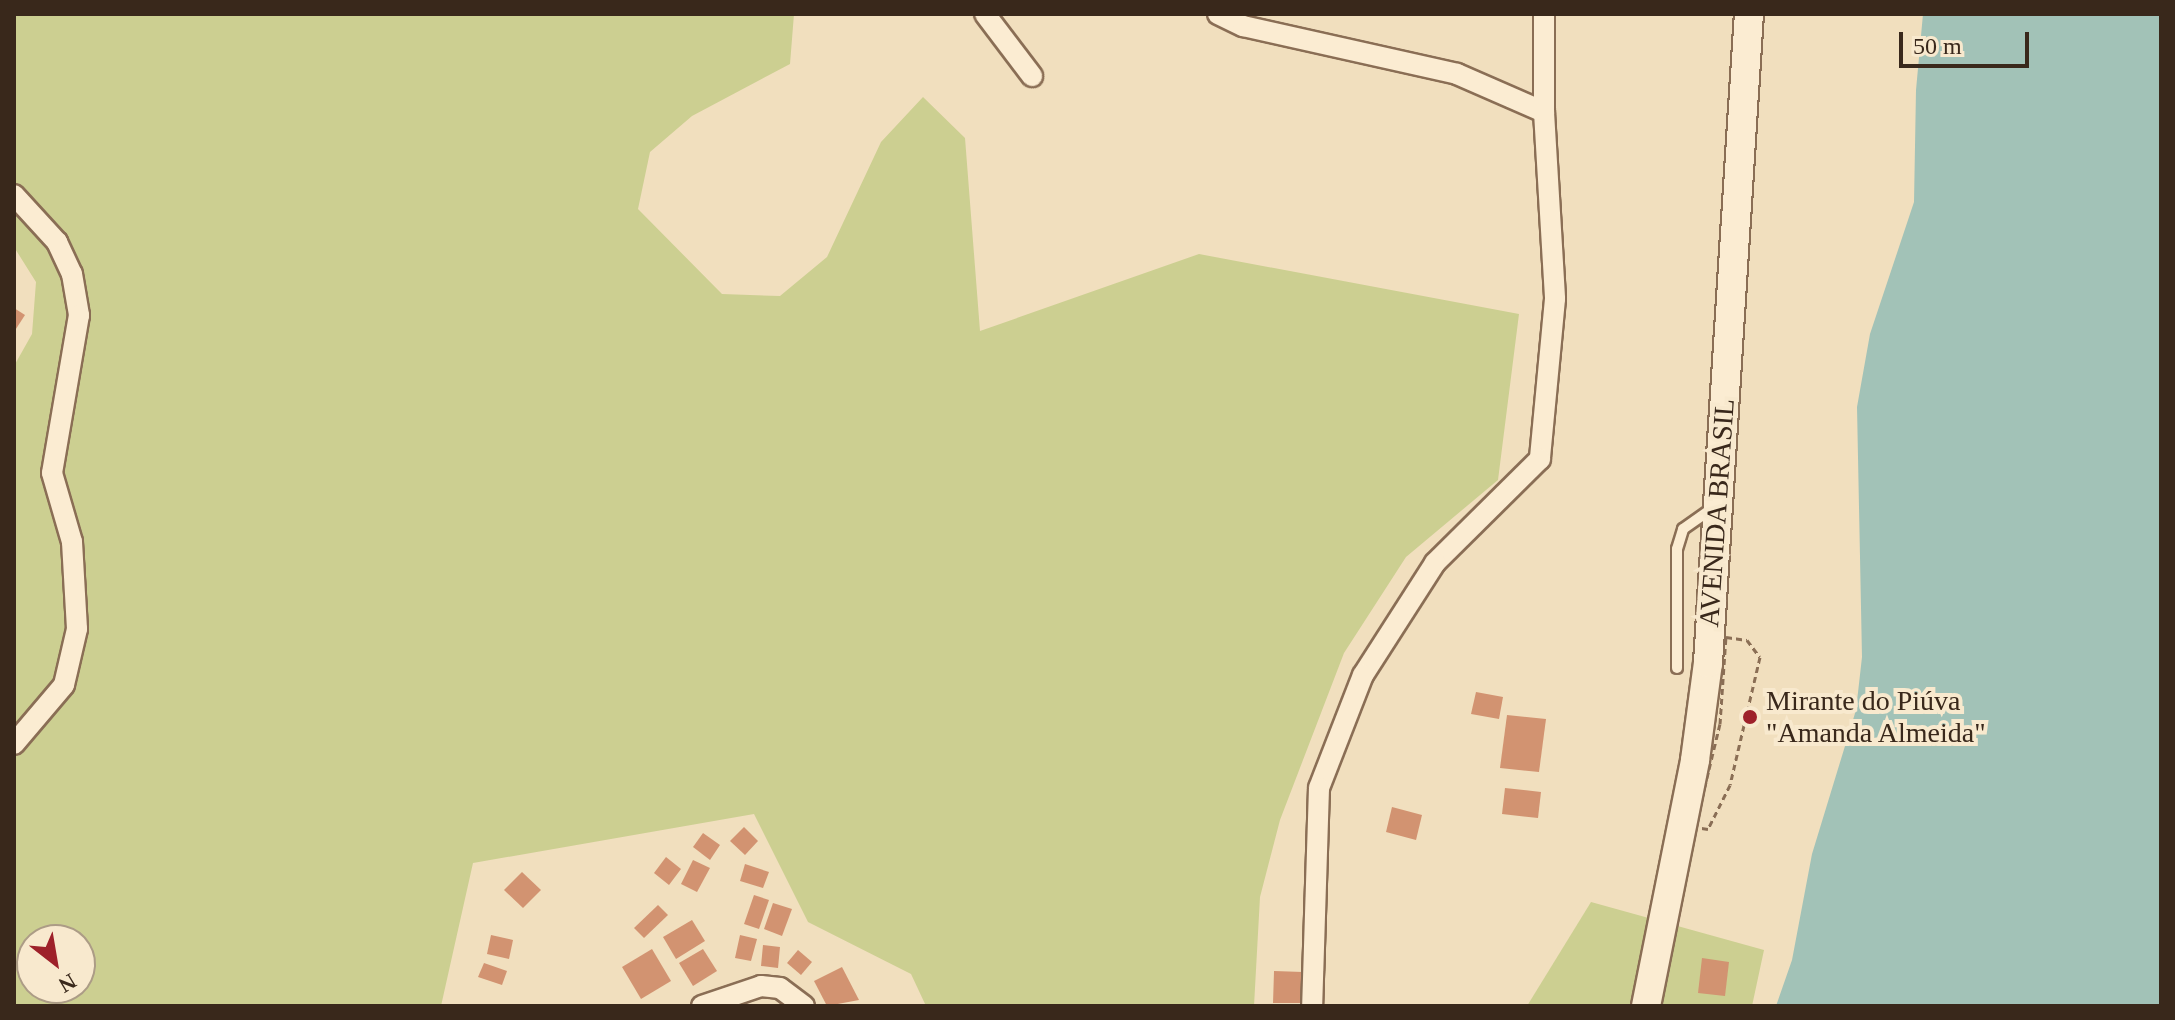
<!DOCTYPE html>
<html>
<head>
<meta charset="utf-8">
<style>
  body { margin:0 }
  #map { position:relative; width:2175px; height:1020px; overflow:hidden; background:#f1dfbe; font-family:Georgia,serif }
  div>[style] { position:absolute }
  .green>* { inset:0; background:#cccf91 }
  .water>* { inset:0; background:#a2c2b7 }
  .building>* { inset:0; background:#d29371 }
  .path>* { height:3px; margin-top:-1.5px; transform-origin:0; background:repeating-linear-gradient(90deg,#8a6e55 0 6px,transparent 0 10px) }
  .roads { filter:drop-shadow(2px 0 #8a6e55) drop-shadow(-2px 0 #8a6e55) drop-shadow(0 2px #8a6e55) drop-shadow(0 -2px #8a6e55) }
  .lane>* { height:10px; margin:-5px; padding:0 5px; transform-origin:5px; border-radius:5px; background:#fbecd2 }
  .street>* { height:20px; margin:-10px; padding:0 10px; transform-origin:10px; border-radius:10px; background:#fbecd2 }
  .secondary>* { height:28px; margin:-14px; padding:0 14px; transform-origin:14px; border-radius:14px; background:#fbecd2 }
  .dots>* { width:22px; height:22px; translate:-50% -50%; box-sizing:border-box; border:4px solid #f8e9ce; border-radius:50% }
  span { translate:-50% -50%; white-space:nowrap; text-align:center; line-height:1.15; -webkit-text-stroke:8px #f8e9ce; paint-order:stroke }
  .street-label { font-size:28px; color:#39281b }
  .poi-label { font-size:28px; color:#39281b }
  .left { translate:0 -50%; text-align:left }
  .frame { position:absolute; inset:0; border:16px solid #39281b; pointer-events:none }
  .north { position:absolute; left:16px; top:924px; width:80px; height:80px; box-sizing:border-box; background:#f8e9ce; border:2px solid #ac9c86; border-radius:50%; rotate:149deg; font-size:22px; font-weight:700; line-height:32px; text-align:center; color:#39281b }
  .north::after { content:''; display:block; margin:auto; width:28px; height:36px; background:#9e212a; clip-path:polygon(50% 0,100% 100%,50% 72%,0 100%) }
  .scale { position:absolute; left:1899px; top:32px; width:130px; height:36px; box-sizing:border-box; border:4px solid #39281b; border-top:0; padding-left:10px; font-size:24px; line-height:28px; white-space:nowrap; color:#39281b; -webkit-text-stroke:6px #f8e9ce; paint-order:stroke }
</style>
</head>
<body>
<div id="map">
  <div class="green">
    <i style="clip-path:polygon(evenodd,14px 14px,794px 14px,790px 64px,692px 116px,650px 152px,638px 209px,722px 294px,780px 296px,827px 257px,881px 142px,923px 97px,965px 138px,980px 331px,1199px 254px,1519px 314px,1498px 480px,1406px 557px,1344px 653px,1280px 820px,1260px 897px,1254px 1006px,926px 1006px,911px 974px,808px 922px,754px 814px,473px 863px,441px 1006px,14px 1006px,14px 366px,32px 334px,36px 282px,14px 247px,14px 14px,32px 940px,80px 940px,80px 988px,32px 988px,32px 940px)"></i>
    <i style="clip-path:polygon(1591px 902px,1764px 950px,1752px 1006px,1527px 1006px)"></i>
  </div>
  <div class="water">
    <i style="clip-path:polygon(1923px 14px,2161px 14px,2161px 1006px,1776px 1006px,1792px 960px,1812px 854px,1856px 710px,1862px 657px,1857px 407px,1870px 334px,1914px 202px,1916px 90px)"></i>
  </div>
  <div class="building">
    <i style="clip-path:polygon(14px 308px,25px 315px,14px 332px)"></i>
    <i style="clip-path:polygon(1476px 692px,1503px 697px,1499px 719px,1471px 714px)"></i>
    <i style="clip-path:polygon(1507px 715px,1546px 719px,1539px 772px,1500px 768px)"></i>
    <i style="clip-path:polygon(1505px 788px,1541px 792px,1538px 818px,1502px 814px)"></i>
    <i style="clip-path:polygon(1392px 807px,1422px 815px,1416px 840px,1386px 832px)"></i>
    <i style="clip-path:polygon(744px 827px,758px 841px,745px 855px,730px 841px)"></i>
    <i style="clip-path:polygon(703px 833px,720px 845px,710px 860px,693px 847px)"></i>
    <i style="clip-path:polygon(666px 857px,681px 869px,669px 885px,654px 873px)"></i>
    <i style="clip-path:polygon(693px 860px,710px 868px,697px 892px,681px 884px)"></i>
    <i style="clip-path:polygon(745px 864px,769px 872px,763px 888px,740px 881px)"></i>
    <i style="clip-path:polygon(522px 872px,541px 890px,523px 908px,504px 890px)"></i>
    <i style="clip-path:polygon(754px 895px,769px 900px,759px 929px,744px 924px)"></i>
    <i style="clip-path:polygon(773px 903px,792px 909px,782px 936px,764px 929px)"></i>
    <i style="clip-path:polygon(658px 905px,668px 915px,644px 938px,634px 928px)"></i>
    <i style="clip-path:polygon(692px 920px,705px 941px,676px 959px,663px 937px)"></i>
    <i style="clip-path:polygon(491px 935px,513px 940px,509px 959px,487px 954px)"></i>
    <i style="clip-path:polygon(740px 935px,757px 939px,751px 961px,735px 958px)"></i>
    <i style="clip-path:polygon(763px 945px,780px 947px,778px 968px,761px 966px)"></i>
    <i style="clip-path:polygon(652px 949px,671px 981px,641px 999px,622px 967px)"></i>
    <i style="clip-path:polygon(703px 949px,717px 971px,693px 986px,679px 963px)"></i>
    <i style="clip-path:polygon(798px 950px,812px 962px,801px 975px,787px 963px)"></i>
    <i style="clip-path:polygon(1702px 958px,1729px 962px,1725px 996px,1698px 993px)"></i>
    <i style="clip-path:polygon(484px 963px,507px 971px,502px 985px,478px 977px)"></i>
    <i style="clip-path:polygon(842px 967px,859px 1000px,827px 1006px,814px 981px)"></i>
    <i style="clip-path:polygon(1274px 971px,1303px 972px,1302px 1003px,1273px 1003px)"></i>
  </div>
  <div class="path">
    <i style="left:1726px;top:637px;width:21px;rotate:8deg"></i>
    <i style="left:1747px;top:640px;width:21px;rotate:53deg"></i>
    <i style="left:1760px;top:657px;width:131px;rotate:103.2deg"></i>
    <i style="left:1730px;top:785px;width:49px;rotate:116.6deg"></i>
    <i style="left:1708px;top:829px;width:13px;rotate:-171deg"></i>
    <i style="left:1695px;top:827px;width:106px;rotate:-76.4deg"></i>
    <i style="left:1720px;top:724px;width:87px;rotate:-86.1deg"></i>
  </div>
  <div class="roads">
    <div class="lane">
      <i style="left:1677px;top:668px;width:119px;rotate:-90deg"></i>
      <i style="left:1677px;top:549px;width:21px;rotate:-73deg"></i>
      <i style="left:1683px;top:529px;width:35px;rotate:-35deg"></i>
    </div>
    <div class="street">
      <i style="left:985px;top:14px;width:78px;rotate:52.8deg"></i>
      <i style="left:1218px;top:14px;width:28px;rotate:26deg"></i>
      <i style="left:1243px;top:26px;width:219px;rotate:12.6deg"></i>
      <i style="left:1457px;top:74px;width:95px;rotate:23.6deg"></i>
      <i style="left:1544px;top:112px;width:187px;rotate:86.6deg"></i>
      <i style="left:1555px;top:299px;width:161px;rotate:95.4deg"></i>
      <i style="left:1540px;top:459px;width:148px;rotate:135.3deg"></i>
      <i style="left:1435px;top:563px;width:133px;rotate:122.7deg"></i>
      <i style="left:1363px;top:675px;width:121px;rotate:111.3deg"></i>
      <i style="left:1319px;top:788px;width:218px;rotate:91.8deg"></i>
      <i style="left:1544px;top:14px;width:98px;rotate:90deg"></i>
      <i style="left:14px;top:195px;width:64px;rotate:47.5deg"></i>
      <i style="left:57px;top:242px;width:35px;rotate:65deg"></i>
      <i style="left:72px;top:274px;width:42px;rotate:80.3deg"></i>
      <i style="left:79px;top:315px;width:160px;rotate:99.7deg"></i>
      <i style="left:52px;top:473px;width:72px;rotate:73.8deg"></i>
      <i style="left:72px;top:542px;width:87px;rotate:86.7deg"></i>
      <i style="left:77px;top:629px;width:57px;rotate:103.1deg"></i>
      <i style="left:64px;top:685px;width:77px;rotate:130.3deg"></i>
      <i style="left:702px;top:1006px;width:62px;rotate:-18.7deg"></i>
      <i style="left:761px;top:986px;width:19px;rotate:6deg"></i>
      <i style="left:780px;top:988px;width:30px;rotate:37deg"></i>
    </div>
    <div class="secondary">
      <i style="left:1646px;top:1006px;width:251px;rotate:-78.7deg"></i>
      <i style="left:1695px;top:760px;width:98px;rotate:-82.4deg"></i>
      <i style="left:1708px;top:663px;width:650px;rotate:-86.39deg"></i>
    </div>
  </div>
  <div class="dots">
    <i style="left:1750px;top:717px;background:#9e212a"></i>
  </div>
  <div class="street-label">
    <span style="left:1717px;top:513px;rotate:-86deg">AVENIDA BRASIL</span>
  </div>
  <div class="poi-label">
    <span class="left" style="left:1766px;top:717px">Mirante do Piúva<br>"Amanda Almeida"</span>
  </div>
  <div class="frame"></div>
  <div class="north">N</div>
  <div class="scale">50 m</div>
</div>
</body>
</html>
